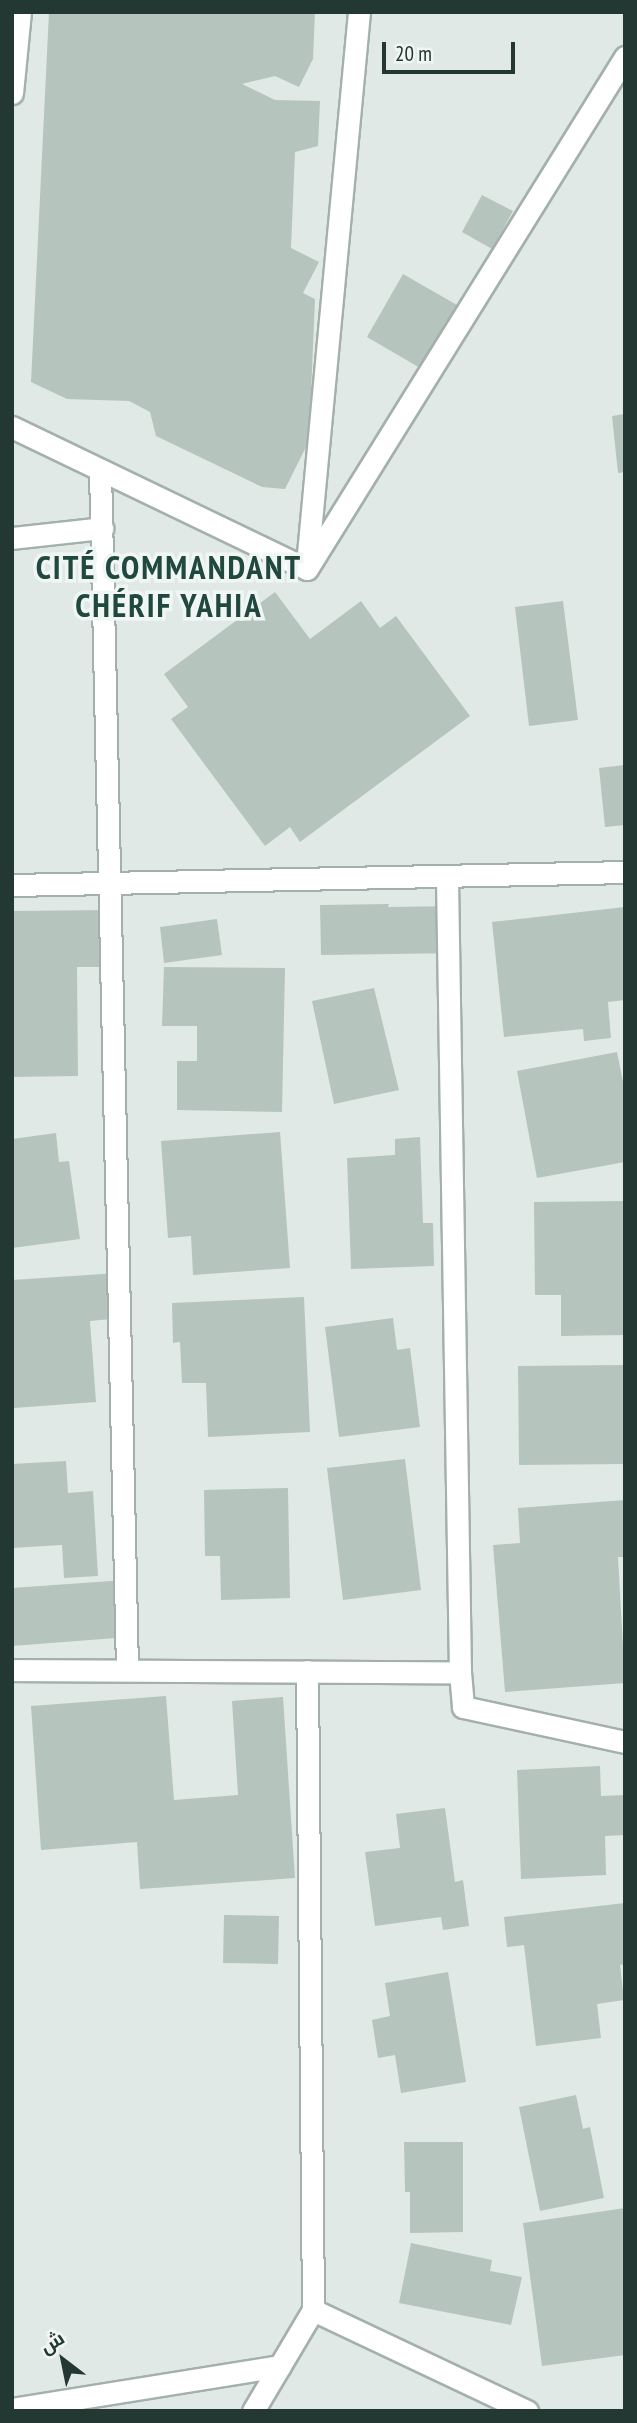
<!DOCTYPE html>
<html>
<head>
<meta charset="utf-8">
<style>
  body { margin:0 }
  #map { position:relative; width:637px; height:2423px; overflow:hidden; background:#e0e9e5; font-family:"PT Sans Narrow",Cairo,sans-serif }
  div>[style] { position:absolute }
  .building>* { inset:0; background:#b6c4be }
  .roads { filter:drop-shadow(2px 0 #a4b0ac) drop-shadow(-2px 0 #a4b0ac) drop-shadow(0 2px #a4b0ac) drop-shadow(0 -2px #a4b0ac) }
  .minor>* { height:21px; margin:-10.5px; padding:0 10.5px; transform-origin:10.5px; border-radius:10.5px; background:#fff }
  span { translate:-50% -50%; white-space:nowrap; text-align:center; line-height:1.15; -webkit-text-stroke:7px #f0f6f3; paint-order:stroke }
  .district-label { font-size:33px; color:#21483f; font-weight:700; letter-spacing:2px }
  .frame { position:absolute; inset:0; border:14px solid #233832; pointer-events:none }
  .north { position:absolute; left:28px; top:2325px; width:70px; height:70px; -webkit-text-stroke:5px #f0f6f3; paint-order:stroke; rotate:328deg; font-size:19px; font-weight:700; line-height:28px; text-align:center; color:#233832 }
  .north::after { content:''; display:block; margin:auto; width:24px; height:32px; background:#233832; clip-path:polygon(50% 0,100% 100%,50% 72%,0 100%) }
  .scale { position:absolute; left:382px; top:42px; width:133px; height:32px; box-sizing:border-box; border:4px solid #233832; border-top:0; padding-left:9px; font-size:21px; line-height:24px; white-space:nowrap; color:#233832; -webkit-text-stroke:5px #f0f6f3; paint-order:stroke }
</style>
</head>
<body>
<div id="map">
  <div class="building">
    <i style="clip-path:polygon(49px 12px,315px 12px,313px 59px,299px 87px,275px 76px,242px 84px,275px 100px,320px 101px,318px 146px,295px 152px,291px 248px,319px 262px,303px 293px,315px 299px,309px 441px,285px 489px,262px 487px,156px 436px,150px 412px,129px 401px,67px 399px,31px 382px)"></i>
    <i style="clip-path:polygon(482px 195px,513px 211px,492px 249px,462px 232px)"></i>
    <i style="clip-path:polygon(403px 274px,464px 309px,427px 372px,367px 337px)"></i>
    <i style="clip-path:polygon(625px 414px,625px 472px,618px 473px,612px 416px)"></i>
    <i style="clip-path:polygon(275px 592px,310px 639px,361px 601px,380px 628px,396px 616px,470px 716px,300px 842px,290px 827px,265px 846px,171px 719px,188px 707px,164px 674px)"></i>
    <i style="clip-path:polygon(563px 601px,578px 720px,529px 726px,515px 607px)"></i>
    <i style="clip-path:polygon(625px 765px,625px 825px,605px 827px,599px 768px)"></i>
    <i style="clip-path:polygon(389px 904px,388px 907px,461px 906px,461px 953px,321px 955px,320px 905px)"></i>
    <i style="clip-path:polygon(625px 907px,625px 1000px,608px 1002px,611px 1038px,584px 1041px,583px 1029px,504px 1037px,492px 922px)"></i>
    <i style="clip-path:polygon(110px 910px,110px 967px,77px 967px,78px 1076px,12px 1077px,12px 911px)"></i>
    <i style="clip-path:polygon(217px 919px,222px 955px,164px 963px,160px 927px)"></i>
    <i style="clip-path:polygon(164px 967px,285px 968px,282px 1112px,177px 1110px,177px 1061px,197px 1061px,197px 1026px,162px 1026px)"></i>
    <i style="clip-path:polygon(374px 988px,399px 1090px,334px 1104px,312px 1001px)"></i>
    <i style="clip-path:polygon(617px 1052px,625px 1092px,625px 1162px,537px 1178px,517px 1071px)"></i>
    <i style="clip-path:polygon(280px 1132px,290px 1268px,193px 1275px,191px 1236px,168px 1238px,161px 1141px)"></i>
    <i style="clip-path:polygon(56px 1133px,59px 1162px,69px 1161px,80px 1239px,12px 1248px,12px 1139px)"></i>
    <i style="clip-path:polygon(420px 1137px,423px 1223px,433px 1223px,434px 1266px,351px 1269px,347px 1158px,395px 1155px,395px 1139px)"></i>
    <i style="clip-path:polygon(625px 1201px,625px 1335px,561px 1336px,561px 1295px,535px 1295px,534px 1202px)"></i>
    <i style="clip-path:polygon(118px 1273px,122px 1318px,90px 1321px,96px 1402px,14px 1408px,12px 1280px)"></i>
    <i style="clip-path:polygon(304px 1297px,310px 1432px,208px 1437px,206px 1383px,182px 1383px,180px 1342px,173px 1343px,172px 1303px)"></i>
    <i style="clip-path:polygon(393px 1318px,397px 1350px,410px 1348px,420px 1427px,339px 1437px,325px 1327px)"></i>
    <i style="clip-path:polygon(625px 1365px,625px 1464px,519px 1465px,518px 1366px)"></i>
    <i style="clip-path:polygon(405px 1459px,421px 1590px,343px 1600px,327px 1468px)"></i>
    <i style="clip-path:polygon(66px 1461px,68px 1493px,93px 1491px,98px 1576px,64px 1578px,62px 1545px,12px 1548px,12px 1464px)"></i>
    <i style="clip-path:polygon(288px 1488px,290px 1598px,221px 1600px,220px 1556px,205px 1556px,204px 1490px)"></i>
    <i style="clip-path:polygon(625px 1500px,625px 1557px,618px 1557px,625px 1683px,505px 1692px,493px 1545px,520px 1543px,518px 1508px)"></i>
    <i style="clip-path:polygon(125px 1580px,129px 1637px,12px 1646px,12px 1588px)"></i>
    <i style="clip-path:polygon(166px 1696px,174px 1800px,238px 1795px,232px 1701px,283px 1697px,295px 1878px,140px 1889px,137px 1842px,41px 1850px,31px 1706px)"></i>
    <i style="clip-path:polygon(600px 1766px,601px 1796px,625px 1795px,625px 1835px,605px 1836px,606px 1875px,521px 1879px,517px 1770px)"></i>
    <i style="clip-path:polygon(445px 1808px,455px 1882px,463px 1880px,469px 1926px,443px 1930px,441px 1917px,375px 1926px,365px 1852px,400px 1848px,396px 1814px)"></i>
    <i style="clip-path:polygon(625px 1903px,625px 1964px,620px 1965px,624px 2000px,597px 2004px,601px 2038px,536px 2046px,524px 1945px,507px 1947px,504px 1917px)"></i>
    <i style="clip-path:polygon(224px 1915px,279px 1916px,278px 1964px,223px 1963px)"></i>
    <i style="clip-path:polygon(448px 1972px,466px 2082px,401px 2093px,395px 2055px,378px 2058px,372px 2020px,390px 2016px,385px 1983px)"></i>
    <i style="clip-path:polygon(576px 2095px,583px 2129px,590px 2127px,604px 2198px,540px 2211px,519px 2107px)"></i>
    <i style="clip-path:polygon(404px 2142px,463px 2142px,463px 2232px,410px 2233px,410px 2192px,405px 2192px)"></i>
    <i style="clip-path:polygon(625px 2208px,625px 2355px,542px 2366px,523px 2223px)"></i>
    <i style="clip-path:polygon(411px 2243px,492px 2260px,490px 2271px,522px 2277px,511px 2325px,399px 2303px)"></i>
  </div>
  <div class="roads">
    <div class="minor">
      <i style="left:12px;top:93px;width:81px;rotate:-84.4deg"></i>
      <i style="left:12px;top:427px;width:327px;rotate:25.7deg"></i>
      <i style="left:307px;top:569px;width:603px;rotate:-58.16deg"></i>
      <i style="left:100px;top:470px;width:1200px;rotate:88.71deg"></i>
      <i style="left:12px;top:538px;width:91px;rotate:-6.3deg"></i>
      <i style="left:307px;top:564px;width:554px;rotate:-84.62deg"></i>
      <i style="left:12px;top:885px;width:613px;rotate:-1.21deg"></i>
      <i style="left:12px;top:1670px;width:448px;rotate:0.3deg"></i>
      <i style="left:460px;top:1672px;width:796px;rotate:-90.94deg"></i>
      <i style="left:460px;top:1672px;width:35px;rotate:85deg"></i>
      <i style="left:463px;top:1707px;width:166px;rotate:12.2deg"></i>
      <i style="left:313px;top:2310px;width:237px;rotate:25.3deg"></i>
      <i style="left:12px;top:2409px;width:271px;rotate:-9.1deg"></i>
      <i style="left:253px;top:2411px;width:117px;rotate:-59.3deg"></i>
      <i style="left:313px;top:2310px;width:639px;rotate:-90.54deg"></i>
    </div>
  </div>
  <div class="district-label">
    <span style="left:169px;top:586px">CITÉ COMMANDANT<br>CHÉRIF YAHIA</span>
  </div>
  <div class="frame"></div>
  <div class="north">ش</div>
  <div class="scale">20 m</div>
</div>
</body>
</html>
